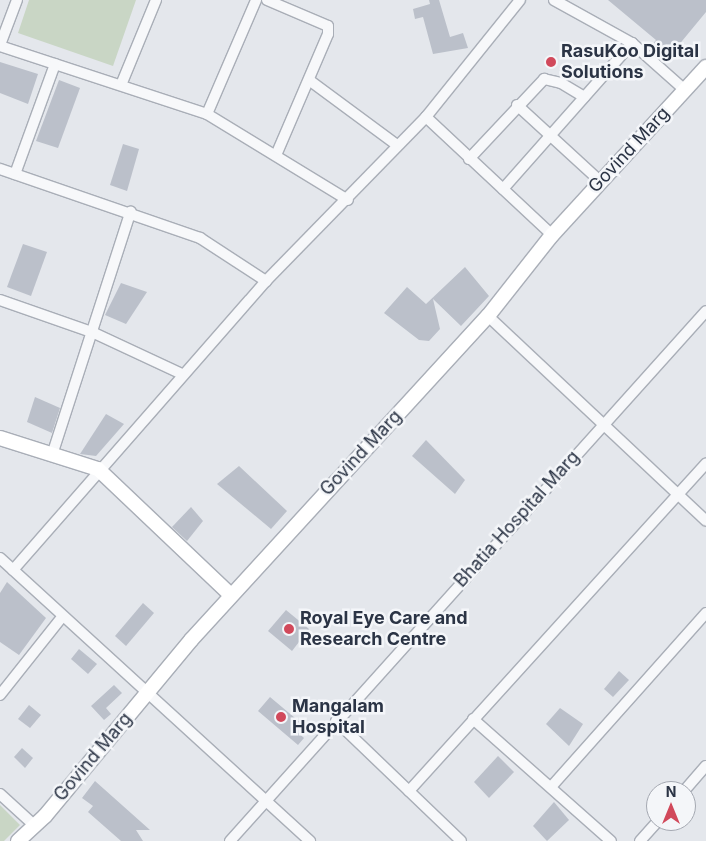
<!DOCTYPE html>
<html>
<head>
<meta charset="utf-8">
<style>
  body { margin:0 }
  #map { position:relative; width:706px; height:841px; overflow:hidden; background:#e4e7ec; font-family:Inter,sans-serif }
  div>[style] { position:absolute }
  .green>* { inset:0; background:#c9d6c5 }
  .building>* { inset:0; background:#bbc0ca }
  .roads { filter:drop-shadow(1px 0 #a9aeb7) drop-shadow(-1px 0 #a9aeb7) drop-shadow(0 1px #a9aeb7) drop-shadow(0 -1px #a9aeb7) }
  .street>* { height:10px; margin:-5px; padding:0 5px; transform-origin:5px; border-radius:5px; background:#f7f8fa }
  .secondary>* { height:14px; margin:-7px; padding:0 7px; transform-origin:7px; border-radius:7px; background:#fff }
  .dots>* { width:14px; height:14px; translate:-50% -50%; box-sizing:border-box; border:2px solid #f4f6f9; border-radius:50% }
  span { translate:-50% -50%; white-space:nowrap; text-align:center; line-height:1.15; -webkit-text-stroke:5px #f4f6f9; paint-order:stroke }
  .poi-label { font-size:18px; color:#2b3445; font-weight:700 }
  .left { translate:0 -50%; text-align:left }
  .street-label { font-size:18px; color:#2b3445 }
  .north { position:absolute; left:646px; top:781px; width:50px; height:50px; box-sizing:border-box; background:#f4f6f9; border:1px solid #a4a8b1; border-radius:50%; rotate:0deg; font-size:14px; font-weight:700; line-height:20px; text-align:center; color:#2b3445 }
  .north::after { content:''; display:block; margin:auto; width:18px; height:22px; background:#d1495b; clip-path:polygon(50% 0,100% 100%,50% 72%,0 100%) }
</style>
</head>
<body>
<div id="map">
  <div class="green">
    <i style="clip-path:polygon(29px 0,136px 0,113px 66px,18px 33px)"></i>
    <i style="clip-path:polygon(0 805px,20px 825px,4px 841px,0 841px)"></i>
  </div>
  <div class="building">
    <i style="clip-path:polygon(429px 0,439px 0,450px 37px,463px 33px,468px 48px,433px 54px,423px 17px,415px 19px,413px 9px,430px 4px)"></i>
    <i style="clip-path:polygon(608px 0,706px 0,706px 12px,668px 58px,652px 45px,656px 40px)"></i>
    <i style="clip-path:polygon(0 62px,38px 74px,28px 104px,0 93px)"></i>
    <i style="clip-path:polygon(59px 80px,80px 88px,58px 148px,36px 141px)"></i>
    <i style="clip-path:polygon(123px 144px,139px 149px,127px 191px,110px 185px)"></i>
    <i style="clip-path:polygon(23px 244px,47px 252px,31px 296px,7px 287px)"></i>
    <i style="clip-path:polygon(465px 267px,489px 296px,461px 326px,433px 299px,440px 329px,429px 341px,419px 340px,384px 313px,407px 287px,426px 304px)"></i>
    <i style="clip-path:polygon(121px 283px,147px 292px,126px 324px,105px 315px)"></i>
    <i style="clip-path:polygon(35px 397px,60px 408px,52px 433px,27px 422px)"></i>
    <i style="clip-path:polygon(106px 414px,124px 424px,96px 456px,80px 454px)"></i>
    <i style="clip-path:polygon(426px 440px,465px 480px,455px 494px,412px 456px)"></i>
    <i style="clip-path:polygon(239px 466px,287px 511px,271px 529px,217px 484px)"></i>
    <i style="clip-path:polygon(191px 507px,203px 521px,187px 541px,172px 527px)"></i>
    <i style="clip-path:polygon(7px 582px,46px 618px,19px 655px,0 642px,0 593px)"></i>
    <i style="clip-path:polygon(143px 603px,154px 613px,126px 646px,115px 636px)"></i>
    <i style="clip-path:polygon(286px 610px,309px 629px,292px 651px,268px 631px)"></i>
    <i style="clip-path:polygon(79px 649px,97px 664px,88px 674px,71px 659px)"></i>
    <i style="clip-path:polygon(619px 671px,629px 680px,613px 697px,604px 689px)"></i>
    <i style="clip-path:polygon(114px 685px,122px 693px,106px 708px,111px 714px,104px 720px,91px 706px)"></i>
    <i style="clip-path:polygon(270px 697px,301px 723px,295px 730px,304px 738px,298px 745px,258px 711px)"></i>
    <i style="clip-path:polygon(29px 705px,41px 715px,30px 728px,18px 719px)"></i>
    <i style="clip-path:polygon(560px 708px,583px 724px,569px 746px,546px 724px)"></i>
    <i style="clip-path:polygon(22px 748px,33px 758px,25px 768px,14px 757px)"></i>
    <i style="clip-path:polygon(498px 756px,514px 772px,489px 798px,474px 782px)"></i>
    <i style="clip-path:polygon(95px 781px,150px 830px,136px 830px,143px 841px,121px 841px,88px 812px,93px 806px,82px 798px)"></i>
    <i style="clip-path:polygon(554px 802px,569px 820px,547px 841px,533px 826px)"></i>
  </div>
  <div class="roads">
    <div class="street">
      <i style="left:267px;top:0;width:66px;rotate:23.1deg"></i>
      <i style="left:328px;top:26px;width:8px;rotate:90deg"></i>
      <i style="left:328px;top:34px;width:129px;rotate:113.2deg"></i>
      <i style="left:554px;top:0;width:89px;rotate:28.9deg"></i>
      <i style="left:632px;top:43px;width:71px;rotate:41.6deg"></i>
      <i style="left:0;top:45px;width:48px;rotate:-69.3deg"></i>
      <i style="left:0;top:46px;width:218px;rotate:18.2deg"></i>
      <i style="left:207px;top:114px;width:165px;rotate:31.4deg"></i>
      <i style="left:309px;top:80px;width:109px;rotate:36.5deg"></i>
      <i style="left:121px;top:85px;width:92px;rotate:-67.6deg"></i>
      <i style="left:517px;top:105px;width:113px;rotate:42.5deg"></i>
      <i style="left:207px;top:114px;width:124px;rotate:-66.7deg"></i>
      <i style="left:426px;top:117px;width:173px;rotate:43.1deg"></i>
      <i style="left:469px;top:159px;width:110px;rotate:-46.8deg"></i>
      <i style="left:544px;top:79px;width:17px;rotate:13deg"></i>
      <i style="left:561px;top:83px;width:27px;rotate:31deg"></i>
      <i style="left:0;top:169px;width:212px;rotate:19deg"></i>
      <i style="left:200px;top:238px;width:79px;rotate:33.1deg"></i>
      <i style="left:15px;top:174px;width:117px;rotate:-70deg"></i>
      <i style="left:503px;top:189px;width:195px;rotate:-48.5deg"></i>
      <i style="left:0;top:300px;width:100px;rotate:19.3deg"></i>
      <i style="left:94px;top:333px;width:97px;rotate:25deg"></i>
      <i style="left:488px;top:316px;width:299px;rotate:43.2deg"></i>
      <i style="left:52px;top:455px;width:256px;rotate:-72.1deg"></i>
      <i style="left:0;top:558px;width:420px;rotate:42.4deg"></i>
      <i style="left:13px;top:570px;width:384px;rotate:-48.8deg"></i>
      <i style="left:266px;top:281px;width:229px;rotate:-45.7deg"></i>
      <i style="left:426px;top:117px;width:150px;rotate:-51.2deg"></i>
      <i style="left:0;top:695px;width:100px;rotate:-51.5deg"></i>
      <i style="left:473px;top:719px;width:184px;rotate:41.5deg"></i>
      <i style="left:336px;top:721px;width:173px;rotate:43.8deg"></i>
      <i style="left:551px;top:787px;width:233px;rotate:-48.3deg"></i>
      <i style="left:409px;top:791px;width:442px;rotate:-47.8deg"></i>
      <i style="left:684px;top:791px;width:33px;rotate:-49deg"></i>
      <i style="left:0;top:794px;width:46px;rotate:42.4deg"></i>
      <i style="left:230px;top:841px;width:712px;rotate:-48.07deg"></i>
      <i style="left:640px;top:841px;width:27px;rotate:-48deg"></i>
    </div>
    <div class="secondary">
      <i style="left:0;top:438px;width:103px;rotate:17.6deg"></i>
      <i style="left:98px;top:469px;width:183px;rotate:43.5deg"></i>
      <i style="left:18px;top:841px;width:37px;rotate:-43deg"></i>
      <i style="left:45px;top:816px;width:229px;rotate:-50.3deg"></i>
      <i style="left:191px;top:640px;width:440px;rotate:-47.5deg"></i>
      <i style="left:488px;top:316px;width:103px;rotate:-51.7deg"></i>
      <i style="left:552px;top:235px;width:228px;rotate:-47.5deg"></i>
    </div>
  </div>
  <div class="dots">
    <i style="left:551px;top:62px;background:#d1495b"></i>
    <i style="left:289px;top:629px;background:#d1495b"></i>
    <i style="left:281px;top:717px;background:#d1495b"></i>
  </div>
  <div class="poi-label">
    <span class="left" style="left:561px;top:62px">RasuKoo Digital<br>Solutions</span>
    <span class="left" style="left:300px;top:629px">Royal Eye Care and<br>Research Centre</span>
    <span class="left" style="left:292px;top:717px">Mangalam<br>Hospital</span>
  </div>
  <div class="street-label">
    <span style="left:629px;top:150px;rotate:-47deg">Govind Marg</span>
    <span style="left:361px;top:453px;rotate:-47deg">Govind Marg</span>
    <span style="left:517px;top:519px;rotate:-48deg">Bhatia Hospital Marg</span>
    <span style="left:93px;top:757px;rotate:-50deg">Govind Marg</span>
  </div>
  <div class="north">N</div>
</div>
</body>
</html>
